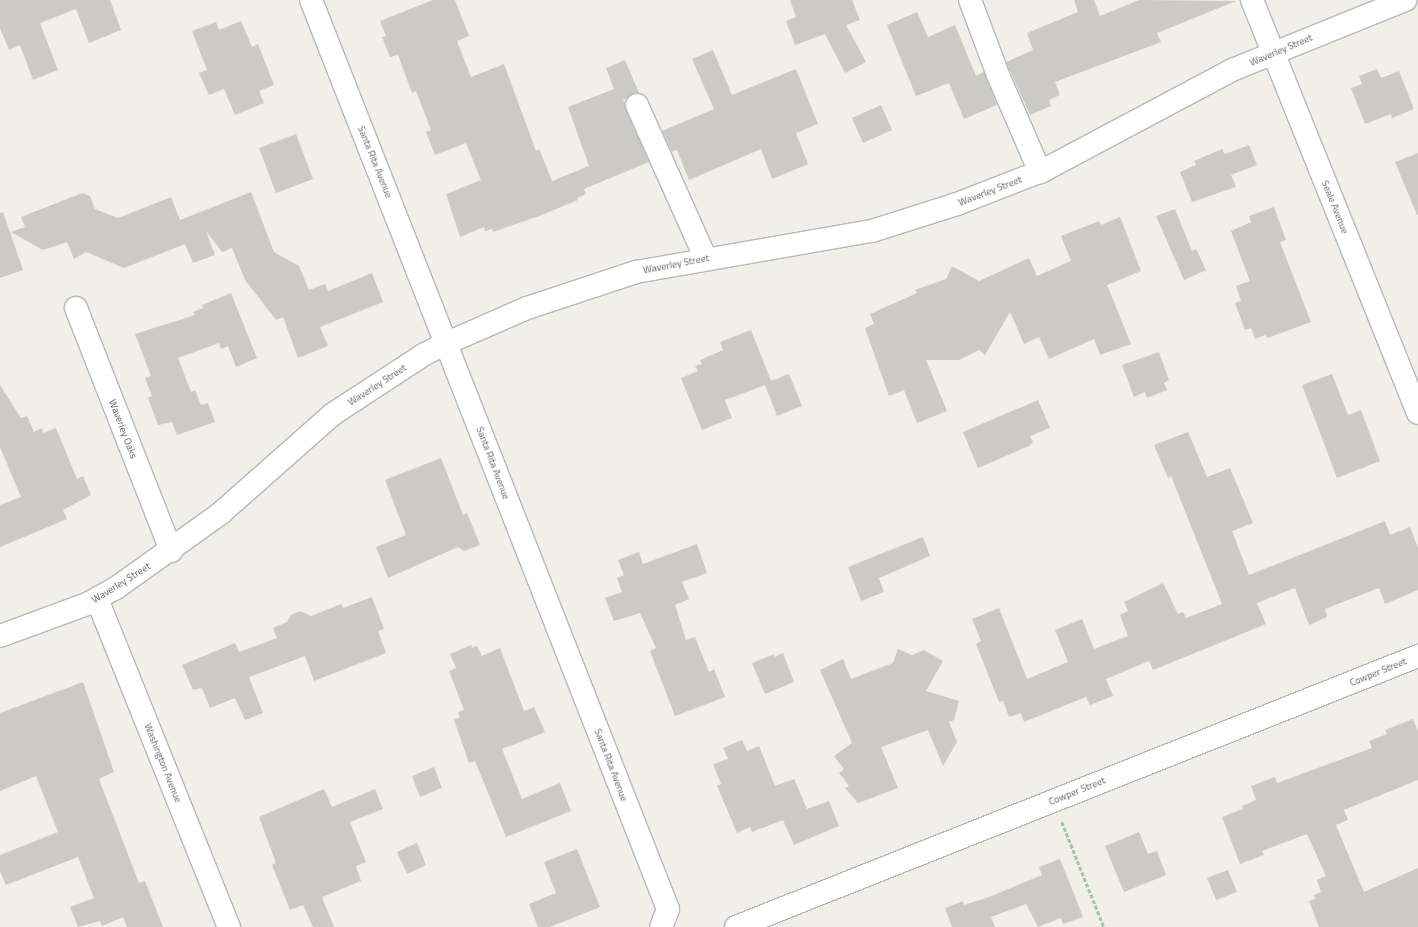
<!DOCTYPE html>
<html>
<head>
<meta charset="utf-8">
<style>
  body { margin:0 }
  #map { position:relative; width:1418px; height:927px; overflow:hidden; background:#f1efe8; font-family:"Titillium Web",sans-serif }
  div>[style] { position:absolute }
  .building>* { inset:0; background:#cccac5 }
  .path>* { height:2.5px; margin-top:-1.25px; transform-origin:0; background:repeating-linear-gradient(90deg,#9cc7a9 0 4px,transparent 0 6px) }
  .roads { filter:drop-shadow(1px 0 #b5b8bc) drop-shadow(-1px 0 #b5b8bc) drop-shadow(0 1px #b5b8bc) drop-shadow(0 -1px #b5b8bc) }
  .minor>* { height:22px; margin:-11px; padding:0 11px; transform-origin:11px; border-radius:11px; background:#fff }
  span { translate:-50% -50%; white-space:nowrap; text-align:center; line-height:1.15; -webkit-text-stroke:3.5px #fff; paint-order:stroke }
  .street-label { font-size:10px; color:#5f6368 }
</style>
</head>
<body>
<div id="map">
  <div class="building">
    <i style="clip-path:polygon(0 0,110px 0,121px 30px,89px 43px,76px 9px,40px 23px,58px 70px,33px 80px,20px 45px,9px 50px,0 28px)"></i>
    <i style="clip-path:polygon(433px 0,455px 0,469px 36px,457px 41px,471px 77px,504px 64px,536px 151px,539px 149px,552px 181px,589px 166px,568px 107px,614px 89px,606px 68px,625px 60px,639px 93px,623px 100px,649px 162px,584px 189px,586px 194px,577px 198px,578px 200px,539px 216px,493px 232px,492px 229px,485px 231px,484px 227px,460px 237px,446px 194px,481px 180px,466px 143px,435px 155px,426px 132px,431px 130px,416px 91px,412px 93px,398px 55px,390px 57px,382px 37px,386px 36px,380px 21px)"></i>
    <i style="clip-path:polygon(790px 0,852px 0,860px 20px,846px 25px,866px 62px,845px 73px,825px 34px,795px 45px,786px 21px,796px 17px)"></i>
    <i style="clip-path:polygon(1074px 0,1094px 0,1100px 16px,1139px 0,1236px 1px,1157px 33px,1161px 42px,1055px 82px,1060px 95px,1049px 100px,1051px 106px,1030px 115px,1006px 62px,1033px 50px,1027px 33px,1078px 12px)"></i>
    <i style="clip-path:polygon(917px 12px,928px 37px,955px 25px,976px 76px,984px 72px,997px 105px,964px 119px,949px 83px,916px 96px,887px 25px)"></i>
    <i style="clip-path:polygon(241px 21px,252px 47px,258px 44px,274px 85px,259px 91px,264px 103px,235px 115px,224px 89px,209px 95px,199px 73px,207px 70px,192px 31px,216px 22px,219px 30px)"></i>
    <i style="clip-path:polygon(713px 50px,732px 95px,796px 69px,818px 124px,796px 133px,808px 164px,772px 179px,761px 149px,689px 180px,677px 150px,672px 152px,662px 131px,714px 109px,692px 59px)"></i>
    <i style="clip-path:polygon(1377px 69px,1381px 78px,1399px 71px,1414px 109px,1392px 118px,1391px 114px,1365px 124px,1351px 88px,1362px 84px,1359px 76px)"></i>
    <i style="clip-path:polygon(881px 105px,892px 130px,863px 143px,852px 118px)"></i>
    <i style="clip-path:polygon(296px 134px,313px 179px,276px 193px,259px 148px)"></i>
    <i style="clip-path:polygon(1249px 145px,1257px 165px,1231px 175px,1236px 187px,1192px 202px,1180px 172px,1196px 165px,1194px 161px,1222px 149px,1225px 154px)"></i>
    <i style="clip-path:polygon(1418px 153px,1418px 215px,1417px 215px,1395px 162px)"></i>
    <i style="clip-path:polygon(251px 192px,274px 252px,299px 266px,309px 290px,325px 284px,328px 291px,372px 273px,383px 302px,320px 327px,328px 346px,298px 358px,283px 317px,276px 320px,245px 280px,232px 248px,222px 252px,206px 231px,215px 255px,193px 263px,185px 244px,124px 268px,86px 252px,74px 259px,67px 242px,43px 250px,11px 232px,25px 227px,21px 217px,82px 193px,90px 196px,95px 209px,118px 218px,171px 197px,180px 220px)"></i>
    <i style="clip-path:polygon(1274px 207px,1286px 240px,1280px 242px,1311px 322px,1267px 338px,1265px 335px,1255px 339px,1251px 328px,1245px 330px,1235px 303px,1241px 301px,1236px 286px,1250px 281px,1231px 231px,1251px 222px,1249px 216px)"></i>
    <i style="clip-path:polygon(1175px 209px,1192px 251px,1196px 249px,1206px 270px,1184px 280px,1156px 216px)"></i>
    <i style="clip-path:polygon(3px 212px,23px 270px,0 278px,0 213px)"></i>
    <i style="clip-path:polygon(1120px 217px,1141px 271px,1107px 285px,1131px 344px,1100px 355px,1094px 339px,1049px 359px,1039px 337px,1024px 344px,1010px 312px,985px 355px,979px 350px,959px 360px,926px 360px,947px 411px,917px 423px,904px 390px,889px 396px,865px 328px,874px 324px,870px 314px,917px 293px,915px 290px,946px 279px,952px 266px,979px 281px,1029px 258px,1037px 276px,1071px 261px,1061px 236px,1099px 221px,1101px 225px)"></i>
    <i style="clip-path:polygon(231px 293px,257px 358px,236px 367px,228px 346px,221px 349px,219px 343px,178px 358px,191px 392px,195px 390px,201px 405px,208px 403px,215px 422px,177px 435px,172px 422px,158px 425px,148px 398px,152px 396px,145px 378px,151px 376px,135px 334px,195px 315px,193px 312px,203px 308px,202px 305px)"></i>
    <i style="clip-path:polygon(751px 330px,771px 381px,789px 374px,802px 406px,777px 416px,765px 385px,725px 400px,732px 418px,702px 430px,681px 378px,698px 371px,695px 366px,702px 364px,700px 360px,723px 350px,720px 342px)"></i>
    <i style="clip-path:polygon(1159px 352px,1169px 380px,1164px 383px,1167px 390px,1147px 398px,1145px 392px,1134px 397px,1122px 365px)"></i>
    <i style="clip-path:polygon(1332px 374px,1348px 415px,1361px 410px,1380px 461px,1337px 478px,1302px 385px)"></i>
    <i style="clip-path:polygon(0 385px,21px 418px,27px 416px,34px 432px,42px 428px,43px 433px,56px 428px,77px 479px,83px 476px,91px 495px,63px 510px,67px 519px,0 547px,0 505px,21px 497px,0 447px)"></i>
    <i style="clip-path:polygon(1038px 400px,1050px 428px,1030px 436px,1033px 442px,1029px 446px,978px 468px,963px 432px)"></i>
    <i style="clip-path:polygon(1188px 432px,1207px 477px,1230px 468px,1253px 523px,1232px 531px,1249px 575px,1385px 521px,1390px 535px,1410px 527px,1418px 548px,1418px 590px,1385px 604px,1379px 588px,1325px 609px,1327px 617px,1309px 625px,1295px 588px,1257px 603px,1266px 624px,1153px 670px,1149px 661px,1106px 679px,1113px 696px,1090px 705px,1086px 697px,1024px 722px,1021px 713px,1009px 717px,1003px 701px,999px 702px,976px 644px,981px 641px,972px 619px,999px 608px,1027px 679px,1068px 662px,1055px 630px,1082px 619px,1094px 649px,1128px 636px,1120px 615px,1128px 611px,1124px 602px,1163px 583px,1178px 614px,1183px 612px,1186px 618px,1222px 604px,1171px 476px,1168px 478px,1154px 445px)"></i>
    <i style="clip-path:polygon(441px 458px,463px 515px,467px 513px,480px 545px,464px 551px,458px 547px,388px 578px,376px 547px,406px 535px,385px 480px)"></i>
    <i style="clip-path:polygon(923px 537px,930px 556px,879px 578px,884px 592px,861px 601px,848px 567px)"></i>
    <i style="clip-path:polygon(697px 544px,707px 573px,682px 582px,689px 599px,675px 605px,686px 640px,695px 637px,709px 672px,714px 669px,725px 697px,675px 716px,650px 651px,656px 648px,640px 613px,614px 621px,605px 598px,622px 592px,617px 578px,624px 575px,618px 560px,639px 552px,643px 564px)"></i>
    <i style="clip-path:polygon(372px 597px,384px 629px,378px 631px,386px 653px,314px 681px,305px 656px,249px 677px,263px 713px,245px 720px,235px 698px,210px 708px,202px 688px,193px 690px,182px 665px,235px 643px,239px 652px,277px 638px,273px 628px,287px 622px,291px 615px,300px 611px,311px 616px,341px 604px,343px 608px)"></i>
    <i style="clip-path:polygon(471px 645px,472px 648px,477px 646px,482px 656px,500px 648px,524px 711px,534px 707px,545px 732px,502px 749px,522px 799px,560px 783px,571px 811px,506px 837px,475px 761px,469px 763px,454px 720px,460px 717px,458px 712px,464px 710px,449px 671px,456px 668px,450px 654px)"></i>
    <i style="clip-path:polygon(898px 649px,912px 655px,924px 650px,943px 661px,926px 691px,959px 701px,954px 720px,949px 722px,957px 742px,943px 766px,928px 730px,881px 747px,898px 788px,858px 803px,845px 788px,849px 786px,839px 773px,844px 769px,834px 756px,852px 743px,820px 670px,843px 659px,851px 679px,893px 663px)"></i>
    <i style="clip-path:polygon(783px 653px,794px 682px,765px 694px,752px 663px,774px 654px,774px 657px)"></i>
    <i style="clip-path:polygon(83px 682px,114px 772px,99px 779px,139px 883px,145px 881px,163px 927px,127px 927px,123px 917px,102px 926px,100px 921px,78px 927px,70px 907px,94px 898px,78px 857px,6px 885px,0 871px,0 855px,58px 832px,36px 776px,0 791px,0 713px)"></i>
    <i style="clip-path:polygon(1413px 719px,1418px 731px,1418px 780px,1344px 810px,1348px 820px,1336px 825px,1364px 892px,1418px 868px,1418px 927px,1319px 927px,1309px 901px,1315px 899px,1314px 895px,1321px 892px,1317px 880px,1326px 876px,1307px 834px,1262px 851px,1264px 855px,1240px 864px,1222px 817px,1243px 809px,1242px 806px,1256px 800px,1251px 786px,1275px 777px,1277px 783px,1372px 748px,1369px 741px,1387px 734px,1385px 730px)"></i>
    <i style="clip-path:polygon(742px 740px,747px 751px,759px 746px,775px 786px,794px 779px,807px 809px,829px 801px,839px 826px,794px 845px,783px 820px,752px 832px,750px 827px,737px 833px,717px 786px,721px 784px,713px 764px,728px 759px,723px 748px)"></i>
    <i style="clip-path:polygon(434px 767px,442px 788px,420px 797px,412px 776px)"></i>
    <i style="clip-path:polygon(324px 789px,332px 807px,375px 789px,383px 809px,350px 822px,366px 862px,356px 866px,361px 881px,322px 897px,334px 927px,313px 927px,303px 905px,290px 910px,272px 865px,276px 863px,259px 817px)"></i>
    <i style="clip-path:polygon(1139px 832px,1148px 854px,1157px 851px,1166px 875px,1124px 892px,1105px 846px)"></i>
    <i style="clip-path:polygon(417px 843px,426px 865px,407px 874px,397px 852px)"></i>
    <i style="clip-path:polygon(577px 849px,600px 907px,550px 927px,538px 927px,529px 904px,556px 893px,544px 862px)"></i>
    <i style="clip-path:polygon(1060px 859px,1083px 917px,1063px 924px,1061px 918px,1038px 927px,1026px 904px,991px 917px,995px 927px,952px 927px,945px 908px,963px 901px,964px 905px,989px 897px,1042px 875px,1039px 867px)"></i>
    <i style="clip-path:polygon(1228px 870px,1237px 892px,1216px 900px,1207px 878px)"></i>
  </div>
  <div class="path">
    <i style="left:1062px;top:822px;width:113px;rotate:68.2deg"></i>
  </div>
  <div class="roads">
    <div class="minor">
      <i style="left:311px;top:0;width:977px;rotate:68.56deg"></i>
      <i style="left:668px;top:909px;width:19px;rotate:111deg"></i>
      <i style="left:970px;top:0;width:80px;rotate:69.5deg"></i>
      <i style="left:998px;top:75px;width:106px;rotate:66.6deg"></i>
      <i style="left:1252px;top:0;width:445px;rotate:68.1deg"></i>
      <i style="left:637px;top:105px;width:169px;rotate:65.9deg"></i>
      <i style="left:76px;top:308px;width:261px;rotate:68.6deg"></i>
      <i style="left:97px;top:599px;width:354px;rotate:68.1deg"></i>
      <i style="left:0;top:636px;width:93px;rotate:-20.2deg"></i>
      <i style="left:87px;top:604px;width:33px;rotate:-29deg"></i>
      <i style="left:116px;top:588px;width:129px;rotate:-35.5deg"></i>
      <i style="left:221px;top:513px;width:149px;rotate:-41.5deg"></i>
      <i style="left:333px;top:414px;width:108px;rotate:-33.2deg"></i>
      <i style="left:423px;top:355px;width:27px;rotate:-27deg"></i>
      <i style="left:447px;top:343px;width:87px;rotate:-23.6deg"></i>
      <i style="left:527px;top:308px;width:115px;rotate:-18.3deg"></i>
      <i style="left:636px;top:272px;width:240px;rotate:-9.9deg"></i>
      <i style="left:872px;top:231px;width:89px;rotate:-17.6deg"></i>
      <i style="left:957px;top:204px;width:93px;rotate:-21.3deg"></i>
      <i style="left:1044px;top:170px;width:213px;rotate:-28deg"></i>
      <i style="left:1232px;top:70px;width:187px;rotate:-22deg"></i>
      <i style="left:736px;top:927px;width:734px;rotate:-21.67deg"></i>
    </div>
  </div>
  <div class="street-label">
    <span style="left:1281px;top:50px;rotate:-23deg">Waverley Street</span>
    <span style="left:375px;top:162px;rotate:68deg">Santa Rita Avenue</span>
    <span style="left:990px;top:191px;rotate:-21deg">Waverley Street</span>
    <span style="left:1335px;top:207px;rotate:68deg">Seale Avenue</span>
    <span style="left:676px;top:264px;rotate:-11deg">Waverley Street</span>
    <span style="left:377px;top:385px;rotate:-33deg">Waverley Street</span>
    <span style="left:123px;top:429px;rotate:69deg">Waverley Oaks</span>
    <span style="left:493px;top:463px;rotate:69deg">Santa Rita Avenue</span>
    <span style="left:121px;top:583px;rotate:-32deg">Waverley Street</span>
    <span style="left:1378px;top:672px;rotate:-22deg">Cowper Street</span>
    <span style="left:163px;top:763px;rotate:68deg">Washington Avenue</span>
    <span style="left:611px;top:765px;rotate:69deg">Santa Rita Avenue</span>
    <span style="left:1077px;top:791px;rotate:-22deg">Cowper Street</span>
  </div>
</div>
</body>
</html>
